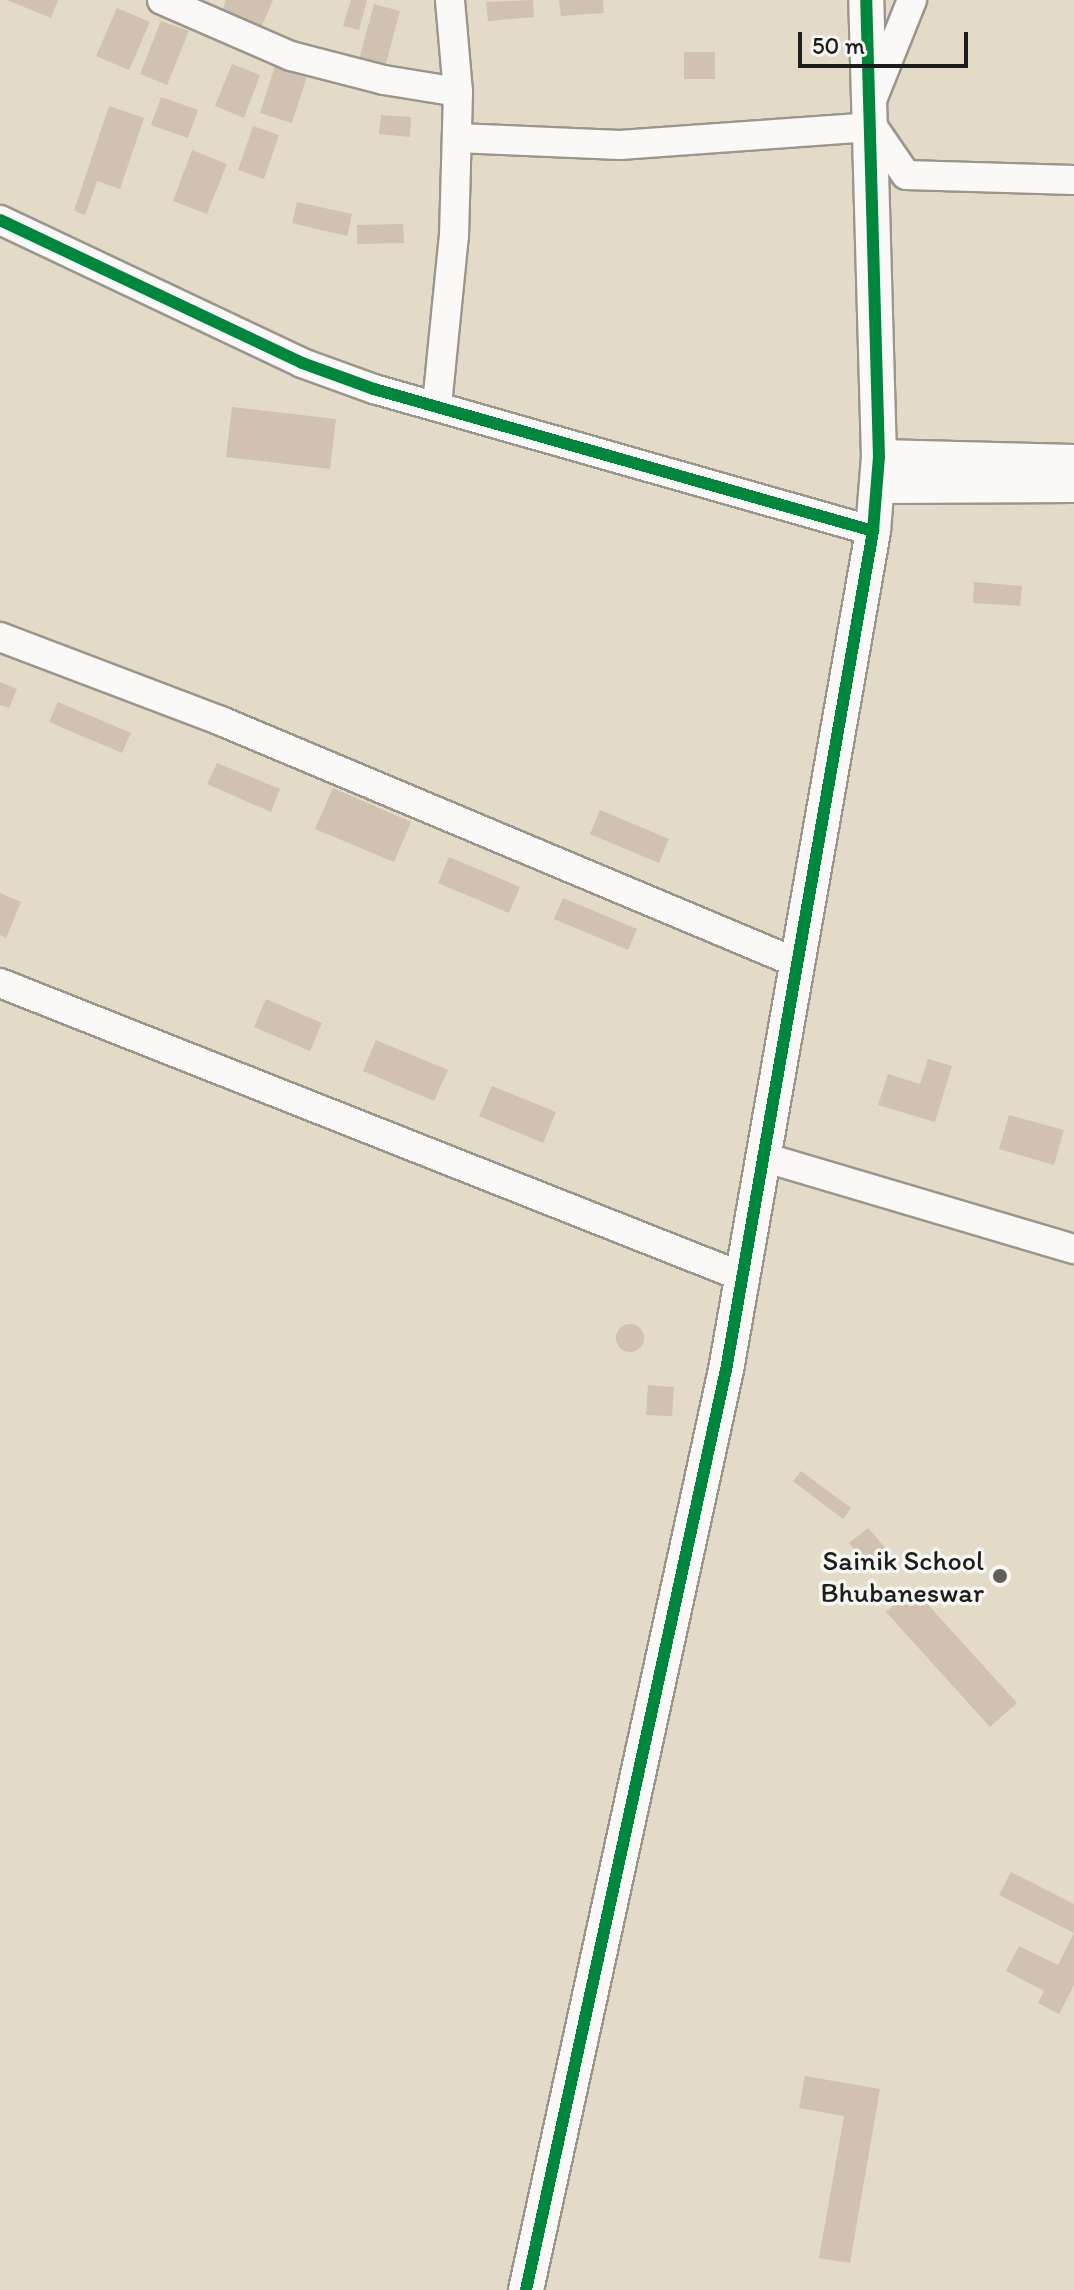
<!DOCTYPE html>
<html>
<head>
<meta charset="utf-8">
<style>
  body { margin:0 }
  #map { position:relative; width:1074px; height:2290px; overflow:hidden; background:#e4dac8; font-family:Itim,sans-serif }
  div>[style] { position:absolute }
  .building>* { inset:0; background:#d0c1b1 }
  .round { border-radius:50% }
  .roads { filter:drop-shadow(2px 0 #9b968c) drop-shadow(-2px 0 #9b968c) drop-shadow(0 2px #9b968c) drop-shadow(0 -2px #9b968c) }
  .minor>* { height:28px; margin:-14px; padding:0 14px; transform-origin:14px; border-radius:14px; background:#fbf9f7 }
  .tertiary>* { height:34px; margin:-17px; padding:0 17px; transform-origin:17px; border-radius:17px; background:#fbf9f7 }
  .cycleway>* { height:12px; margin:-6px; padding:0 6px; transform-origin:6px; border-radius:6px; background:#00873e }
  .dots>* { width:22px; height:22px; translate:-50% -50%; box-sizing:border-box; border:4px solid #f6f6f2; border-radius:50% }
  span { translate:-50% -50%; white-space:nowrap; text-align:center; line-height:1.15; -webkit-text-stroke:7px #f6f6f2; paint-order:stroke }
  .poi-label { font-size:28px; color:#1c1c1c }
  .right { translate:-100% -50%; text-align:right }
  .scale { position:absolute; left:798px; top:32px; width:170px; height:36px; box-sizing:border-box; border:4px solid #1c1c1c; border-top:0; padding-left:10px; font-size:24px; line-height:28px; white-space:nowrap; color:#1c1c1c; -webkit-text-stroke:6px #f6f6f2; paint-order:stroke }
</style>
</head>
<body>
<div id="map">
  <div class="building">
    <i style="clip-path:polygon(7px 0,58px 0,51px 18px)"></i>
    <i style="clip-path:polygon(226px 0,273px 0,260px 30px,221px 14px)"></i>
    <i style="clip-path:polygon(351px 0,367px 0,359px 30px,343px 26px)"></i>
    <i style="clip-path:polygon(533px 0,534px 17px,488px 21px,486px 2px)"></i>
    <i style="clip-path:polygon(559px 0,603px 0,604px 13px,561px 16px)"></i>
    <i style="clip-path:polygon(374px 4px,400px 11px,385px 67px,359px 60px)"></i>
    <i style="clip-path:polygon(117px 8px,150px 22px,129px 70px,96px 56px)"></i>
    <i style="clip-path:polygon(161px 21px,189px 31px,167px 85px,140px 74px)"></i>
    <i style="clip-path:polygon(684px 52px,715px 52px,715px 79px,684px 79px)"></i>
    <i style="clip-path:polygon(276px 63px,308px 73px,292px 123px,260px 113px)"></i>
    <i style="clip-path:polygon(232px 64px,260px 75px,244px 118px,215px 106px)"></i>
    <i style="clip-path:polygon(161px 97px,198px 110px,188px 138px,151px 125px)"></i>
    <i style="clip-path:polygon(109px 106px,144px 118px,120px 189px,97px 181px,85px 215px,74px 211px)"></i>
    <i style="clip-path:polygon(381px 115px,411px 117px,410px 137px,379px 134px)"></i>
    <i style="clip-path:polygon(253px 126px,279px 135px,264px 179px,238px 170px)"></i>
    <i style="clip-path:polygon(192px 150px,227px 164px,207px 214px,173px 201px)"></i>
    <i style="clip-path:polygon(297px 202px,352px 214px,347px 236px,292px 223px)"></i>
    <i style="clip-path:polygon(403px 224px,404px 243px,357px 244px,357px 225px)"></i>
    <i style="clip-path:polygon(232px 407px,336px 419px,330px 469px,226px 457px)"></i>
    <i style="clip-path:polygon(974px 582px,1022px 586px,1020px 606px,973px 603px)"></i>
    <i style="clip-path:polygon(0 682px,17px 689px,9px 708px,0 705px)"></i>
    <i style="clip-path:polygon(58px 702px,131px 733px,122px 753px,49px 722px)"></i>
    <i style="clip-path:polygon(217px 763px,280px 789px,271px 812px,207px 784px)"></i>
    <i style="clip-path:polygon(333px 788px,411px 822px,394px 862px,315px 829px)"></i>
    <i style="clip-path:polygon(600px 810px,669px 839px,659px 863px,590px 834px)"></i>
    <i style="clip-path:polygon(449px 857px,520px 887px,509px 913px,438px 883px)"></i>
    <i style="clip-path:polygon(0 893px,21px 902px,6px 938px,0 935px)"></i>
    <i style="clip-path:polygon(563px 898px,637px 929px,628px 950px,554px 919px)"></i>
    <i style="clip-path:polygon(266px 999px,322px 1023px,310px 1051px,254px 1027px)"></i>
    <i style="clip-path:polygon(376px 1040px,448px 1070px,434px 1101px,363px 1071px)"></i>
    <i style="clip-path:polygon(928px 1059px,952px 1066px,935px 1122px,878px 1105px,888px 1074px,920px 1084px)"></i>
    <i style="clip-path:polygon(492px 1086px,556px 1112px,543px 1143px,479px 1116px)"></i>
    <i style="clip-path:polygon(1009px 1115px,1064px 1130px,1054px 1165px,999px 1149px)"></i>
    <i class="round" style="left:616px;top:1324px;width:28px;height:28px"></i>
    <i style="clip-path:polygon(648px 1385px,674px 1387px,672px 1416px,646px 1415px)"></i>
    <i style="clip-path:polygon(801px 1471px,851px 1508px,843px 1519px,793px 1481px)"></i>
    <i style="clip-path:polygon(868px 1528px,887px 1550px,868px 1566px,849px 1543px)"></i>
    <i style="clip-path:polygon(913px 1588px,1017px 1703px,990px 1727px,886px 1612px)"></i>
    <i style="clip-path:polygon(1011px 1872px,1074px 1904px,1074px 1985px,1059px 2014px,1038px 2003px,1044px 1991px,1006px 1971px,1019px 1946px,1058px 1965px,1074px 1933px,999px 1895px)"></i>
    <i style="clip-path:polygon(805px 2076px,880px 2089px,850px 2263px,819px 2258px,844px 2116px,799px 2108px)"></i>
  </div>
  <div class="roads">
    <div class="minor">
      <i style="left:162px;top:0;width:141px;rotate:23.5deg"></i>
      <i style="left:291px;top:56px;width:96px;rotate:14.5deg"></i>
      <i style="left:384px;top:80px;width:75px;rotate:9.2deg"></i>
      <i style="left:872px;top:100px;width:108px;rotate:-68.2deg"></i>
      <i style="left:457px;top:138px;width:163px;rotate:2.5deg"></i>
      <i style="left:620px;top:145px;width:254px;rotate:-4.1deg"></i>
      <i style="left:873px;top:127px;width:58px;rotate:55.5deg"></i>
      <i style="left:906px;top:175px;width:168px;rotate:1.7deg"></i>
      <i style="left:0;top:220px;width:334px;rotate:25.3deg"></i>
      <i style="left:302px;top:363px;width:77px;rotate:19.9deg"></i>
      <i style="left:374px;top:389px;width:519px;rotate:15.88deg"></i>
      <i style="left:437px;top:405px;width:170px;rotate:-84.3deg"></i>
      <i style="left:454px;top:236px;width:144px;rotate:-88.4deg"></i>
      <i style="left:458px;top:92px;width:92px;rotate:-95deg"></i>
      <i style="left:0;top:637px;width:236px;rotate:20.8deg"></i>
      <i style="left:221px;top:721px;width:625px;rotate:22.79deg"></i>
      <i style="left:0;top:983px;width:799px;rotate:21.59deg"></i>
      <i style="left:763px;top:1157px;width:324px;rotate:16.5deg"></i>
    </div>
    <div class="tertiary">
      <i style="left:879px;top:457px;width:195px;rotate:1.5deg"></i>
      <i style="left:877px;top:486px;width:197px;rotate:-0.3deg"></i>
      <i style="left:526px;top:2290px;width:941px;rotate:-77.74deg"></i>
      <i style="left:726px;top:1370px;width:852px;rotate:-80.06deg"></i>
      <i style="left:873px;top:531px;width:74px;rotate:-85.4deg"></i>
      <i style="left:879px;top:457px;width:457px;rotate:-91.6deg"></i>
    </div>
  </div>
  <div class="cycleway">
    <i style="left:0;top:220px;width:334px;rotate:25.3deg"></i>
    <i style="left:302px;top:363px;width:77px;rotate:19.9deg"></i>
    <i style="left:374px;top:389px;width:519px;rotate:15.88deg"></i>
    <i style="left:526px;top:2290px;width:941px;rotate:-77.74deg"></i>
    <i style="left:726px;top:1370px;width:852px;rotate:-80.06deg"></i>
    <i style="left:873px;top:531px;width:74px;rotate:-85.4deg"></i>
    <i style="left:879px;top:457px;width:457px;rotate:-91.6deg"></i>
  </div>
  <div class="dots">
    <i style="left:1000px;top:1576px;background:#625e58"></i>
  </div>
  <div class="poi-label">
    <span class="right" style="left:984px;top:1576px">Sainik School<br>Bhubaneswar</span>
  </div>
  <div class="scale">50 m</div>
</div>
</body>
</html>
